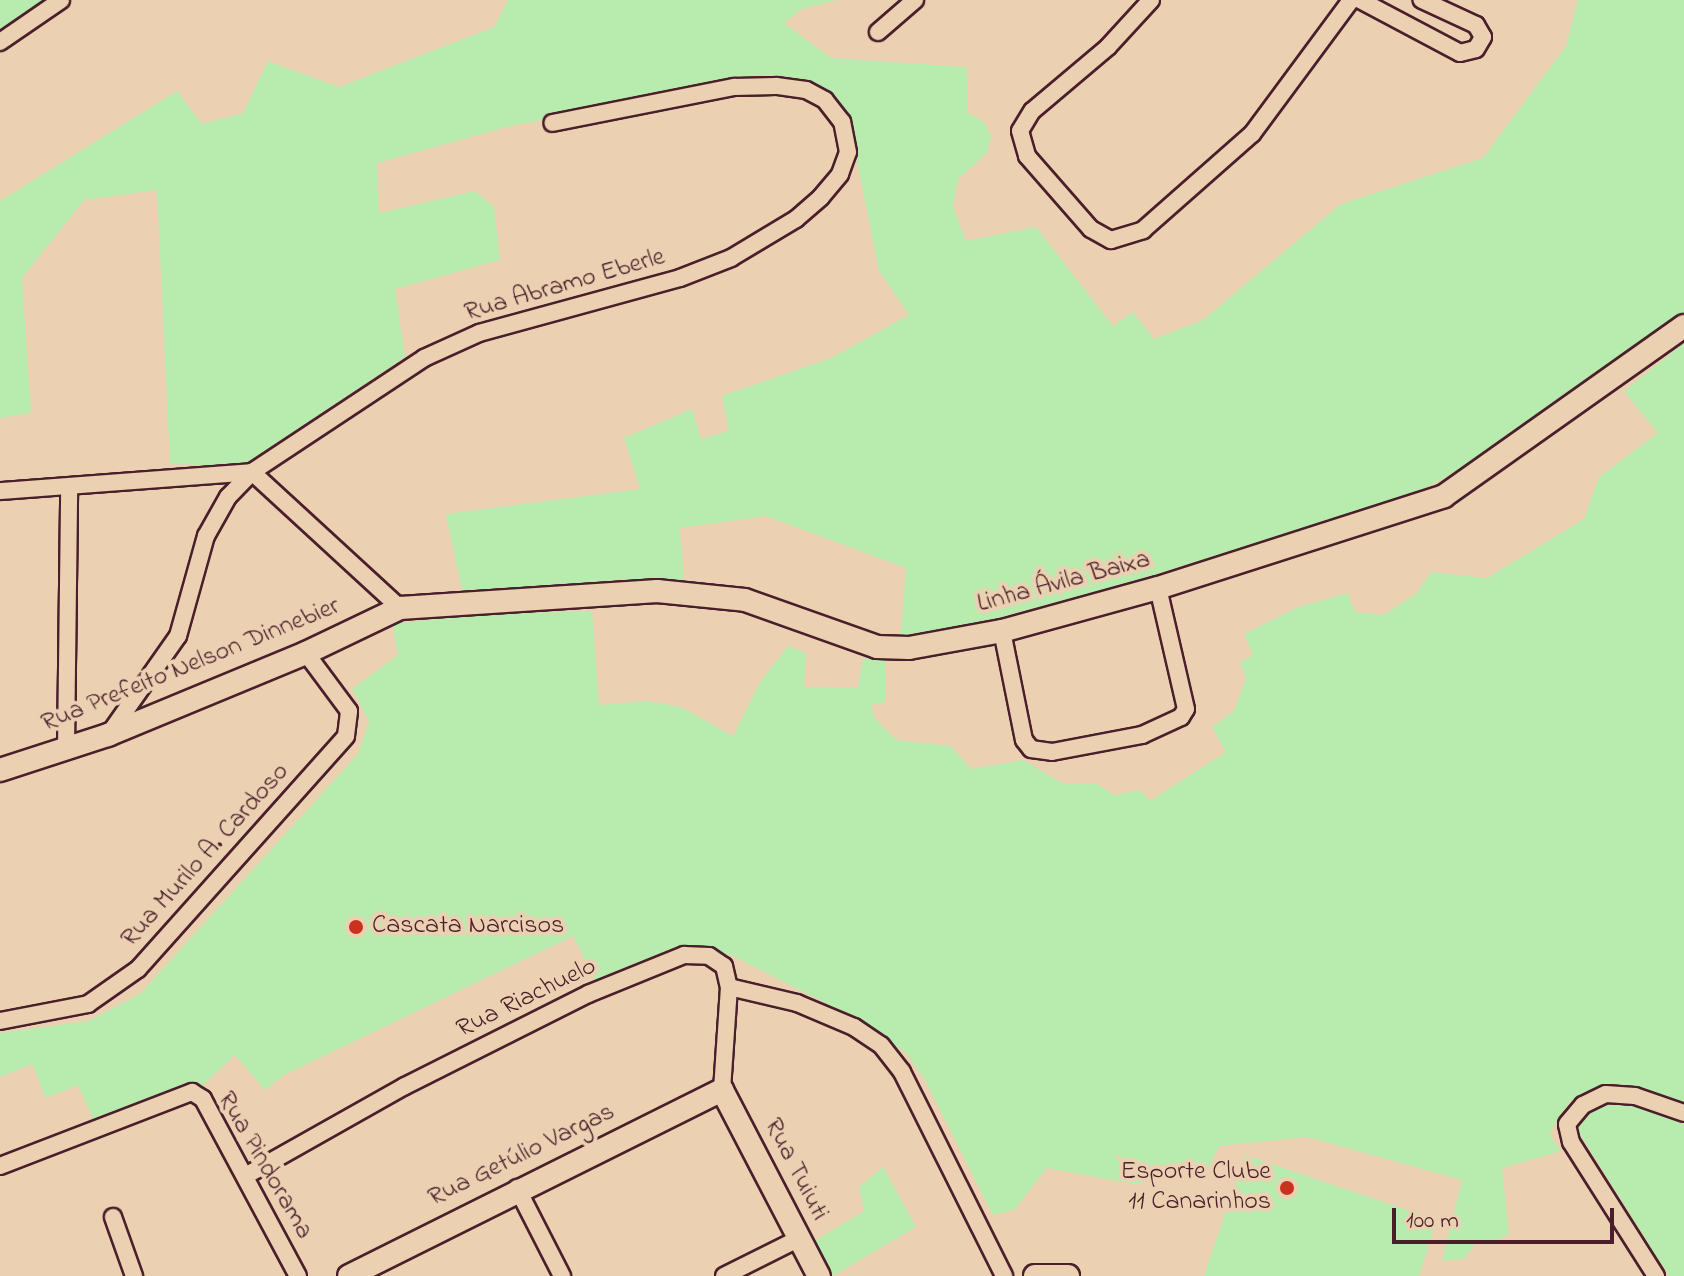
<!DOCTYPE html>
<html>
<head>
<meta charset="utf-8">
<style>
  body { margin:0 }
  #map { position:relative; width:1684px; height:1276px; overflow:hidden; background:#ebd0b2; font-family:"Indie Flower",sans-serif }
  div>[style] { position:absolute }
  .green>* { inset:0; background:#b7ecae }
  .roads { filter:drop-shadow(2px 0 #4a1f2b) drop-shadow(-2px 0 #4a1f2b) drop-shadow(0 2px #4a1f2b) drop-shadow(0 -2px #4a1f2b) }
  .street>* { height:16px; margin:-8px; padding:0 8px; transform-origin:8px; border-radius:8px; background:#ebd0b2 }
  .secondary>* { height:22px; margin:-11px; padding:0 11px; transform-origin:11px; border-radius:11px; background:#ebd0b2 }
  .dots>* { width:22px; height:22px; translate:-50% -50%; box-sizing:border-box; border:4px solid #ebd0b2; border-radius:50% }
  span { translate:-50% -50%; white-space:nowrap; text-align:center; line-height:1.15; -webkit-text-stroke:8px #ebd0b2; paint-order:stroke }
  .street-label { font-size:26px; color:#4a1f2b }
  .poi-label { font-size:26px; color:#4a1f2b }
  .left { translate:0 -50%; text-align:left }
  .right { translate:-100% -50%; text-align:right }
  .scale { position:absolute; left:1392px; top:1208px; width:222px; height:36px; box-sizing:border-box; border:4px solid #4a1f2b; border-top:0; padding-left:10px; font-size:24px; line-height:28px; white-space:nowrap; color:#4a1f2b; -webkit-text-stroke:6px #ebd0b2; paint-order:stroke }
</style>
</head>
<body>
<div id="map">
  <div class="green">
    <i style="clip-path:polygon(0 0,45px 0,0 31px)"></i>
    <i style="clip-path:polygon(508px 0,836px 0,802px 9px,784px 23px,831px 58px,967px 67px,967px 112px,984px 122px,991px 136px,987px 153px,958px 179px,953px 207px,966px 241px,1036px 227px,1113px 326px,1133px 312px,1154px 339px,1203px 320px,1341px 204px,1483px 158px,1566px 46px,1578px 0,1684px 0,1684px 316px,1475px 461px,1420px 491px,1144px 578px,915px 642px,900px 642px,906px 568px,766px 516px,680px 528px,684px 582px,462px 590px,446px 514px,640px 489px,624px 438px,692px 409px,701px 439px,729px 431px,722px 396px,831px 358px,909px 315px,879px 271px,849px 121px,775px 81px,514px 125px,377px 163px,379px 213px,475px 191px,494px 207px,500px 260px,395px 289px,405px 357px,242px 466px,170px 464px,157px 190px,84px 200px,22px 278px,31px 413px,0 418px,0 201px,177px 91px,202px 124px,243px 113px,268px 61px,339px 87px,494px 27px)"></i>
    <i style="clip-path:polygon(1684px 343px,1684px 1103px,1624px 1088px,1590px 1091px,1571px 1100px,1549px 1134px,1561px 1151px,1502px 1168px,1509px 1234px,1487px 1245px,1477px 1242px,1464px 1259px,1442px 1261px,1462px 1180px,1307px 1137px,1219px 1146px,1207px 1171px,1134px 1184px,1047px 1168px,1014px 1210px,993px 1215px,924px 1078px,906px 1053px,855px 1018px,729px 954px,697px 952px,598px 986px,573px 936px,284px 1075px,265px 1090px,235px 1055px,202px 1086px,173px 1090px,94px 1121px,78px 1085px,46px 1098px,32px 1064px,0 1077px,0 1033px,88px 1021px,140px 994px,358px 754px,369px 721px,352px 689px,398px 655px,392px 624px,480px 614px,592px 611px,599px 705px,647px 701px,681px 707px,733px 736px,760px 682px,788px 646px,806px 653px,804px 687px,858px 688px,863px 658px,885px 661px,885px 703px,872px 703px,873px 716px,896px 740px,951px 746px,971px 769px,1023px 760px,1064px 784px,1097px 784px,1114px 795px,1141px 790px,1150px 801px,1226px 752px,1212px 727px,1234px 711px,1246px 679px,1240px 662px,1253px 655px,1244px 634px,1298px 607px,1348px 593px,1355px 612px,1383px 615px,1416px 594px,1431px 572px,1487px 578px,1584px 519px,1599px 477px,1658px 433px,1624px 391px)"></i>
    <i style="clip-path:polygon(1613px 1102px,1632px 1103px,1684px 1122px,1684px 1276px,1669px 1276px,1576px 1128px,1595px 1109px)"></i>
    <i style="clip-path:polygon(1245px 1155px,1437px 1220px,1419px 1276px,1204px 1276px)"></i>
    <i style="clip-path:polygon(883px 1167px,916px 1227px,833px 1276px,813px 1242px,864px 1211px,859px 1187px)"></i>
  </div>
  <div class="roads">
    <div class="street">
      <i style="left:1151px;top:0;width:64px;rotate:132.5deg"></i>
      <i style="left:1108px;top:47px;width:99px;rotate:139.9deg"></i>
      <i style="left:1032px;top:111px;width:23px;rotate:121deg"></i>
      <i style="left:1020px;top:131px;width:26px;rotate:74deg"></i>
      <i style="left:1027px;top:156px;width:97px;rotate:48.8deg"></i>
      <i style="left:1091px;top:229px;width:23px;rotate:29deg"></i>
      <i style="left:1111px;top:240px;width:34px;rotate:-17deg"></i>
      <i style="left:1143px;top:230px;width:145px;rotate:-41.4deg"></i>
      <i style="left:1252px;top:134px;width:167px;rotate:-53.5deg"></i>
      <i style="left:1360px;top:0;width:113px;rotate:27.9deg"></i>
      <i style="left:1460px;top:53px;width:16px;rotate:-14deg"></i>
      <i style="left:1476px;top:49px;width:14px;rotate:-60deg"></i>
      <i style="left:1483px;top:37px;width:14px;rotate:-120deg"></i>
      <i style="left:1476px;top:25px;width:60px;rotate:-155.2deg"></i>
      <i style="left:878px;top:32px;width:49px;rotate:-40.9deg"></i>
      <i style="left:0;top:42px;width:74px;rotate:-34.5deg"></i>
      <i style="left:0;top:491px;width:253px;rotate:-4.3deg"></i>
      <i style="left:252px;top:472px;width:201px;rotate:42.6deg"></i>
      <i style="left:1002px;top:631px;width:111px;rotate:78.6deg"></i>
      <i style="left:1024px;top:740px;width:11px;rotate:52deg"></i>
      <i style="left:1031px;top:749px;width:21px;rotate:8deg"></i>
      <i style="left:1052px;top:752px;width:92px;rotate:-10.7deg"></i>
      <i style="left:1142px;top:735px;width:43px;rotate:-24.8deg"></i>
      <i style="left:1181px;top:717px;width:9px;rotate:-58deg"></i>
      <i style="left:1186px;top:709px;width:124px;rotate:-103deg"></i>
      <i style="left:109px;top:734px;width:120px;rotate:-54.9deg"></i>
      <i style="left:178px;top:636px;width:104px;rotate:-74.4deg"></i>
      <i style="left:206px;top:536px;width:45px;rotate:-60.6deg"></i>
      <i style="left:228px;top:497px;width:35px;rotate:-46deg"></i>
      <i style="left:252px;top:472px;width:206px;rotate:-33.5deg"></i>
      <i style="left:424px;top:358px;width:60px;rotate:-24.4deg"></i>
      <i style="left:479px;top:333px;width:208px;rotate:-15.3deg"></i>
      <i style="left:680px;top:278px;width:55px;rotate:-21.4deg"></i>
      <i style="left:731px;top:258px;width:76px;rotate:-31deg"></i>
      <i style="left:796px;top:219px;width:33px;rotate:-41deg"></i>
      <i style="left:821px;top:197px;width:30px;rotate:-50deg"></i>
      <i style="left:840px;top:174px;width:23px;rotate:-70deg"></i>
      <i style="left:848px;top:152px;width:31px;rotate:-101deg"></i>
      <i style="left:842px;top:122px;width:28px;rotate:-128deg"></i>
      <i style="left:825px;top:100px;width:21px;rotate:-152deg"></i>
      <i style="left:806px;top:90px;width:30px;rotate:-172deg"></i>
      <i style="left:776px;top:86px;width:42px;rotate:178.6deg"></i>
      <i style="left:734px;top:87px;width:185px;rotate:168.8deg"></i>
      <i style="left:66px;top:749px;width:262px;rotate:-89.3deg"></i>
      <i style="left:729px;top:987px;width:70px;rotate:13.2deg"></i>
      <i style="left:797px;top:1003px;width:62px;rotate:22.8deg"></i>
      <i style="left:854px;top:1027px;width:32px;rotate:34deg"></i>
      <i style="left:881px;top:1045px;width:34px;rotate:52deg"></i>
      <i style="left:902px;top:1072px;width:228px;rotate:63.4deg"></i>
      <i style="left:0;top:1021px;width:90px;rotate:-10.9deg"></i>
      <i style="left:88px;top:1004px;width:61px;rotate:-35deg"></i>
      <i style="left:138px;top:969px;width:312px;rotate:-48.2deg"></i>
      <i style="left:346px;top:736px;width:25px;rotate:-83deg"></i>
      <i style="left:349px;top:711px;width:72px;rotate:-126.6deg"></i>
      <i style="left:0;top:1166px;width:206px;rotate:-21.1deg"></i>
      <i style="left:192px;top:1092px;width:13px;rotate:32deg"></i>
      <i style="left:203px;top:1099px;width:201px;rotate:61.8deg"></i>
      <i style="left:247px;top:1175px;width:181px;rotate:-29.4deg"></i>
      <i style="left:405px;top:1086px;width:205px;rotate:-26.7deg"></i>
      <i style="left:588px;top:994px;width:104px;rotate:-22.1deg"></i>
      <i style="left:684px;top:955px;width:25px;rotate:2deg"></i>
      <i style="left:709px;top:956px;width:18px;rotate:34deg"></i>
      <i style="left:724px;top:966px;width:22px;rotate:77deg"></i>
      <i style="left:729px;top:987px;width:103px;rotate:93.9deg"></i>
      <i style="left:517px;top:1188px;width:99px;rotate:62.9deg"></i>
      <i style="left:113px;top:1217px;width:63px;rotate:70.4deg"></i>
      <i style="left:724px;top:1276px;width:83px;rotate:-26.6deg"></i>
      <i style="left:1656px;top:1276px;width:159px;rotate:-122.4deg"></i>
      <i style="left:1571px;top:1142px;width:18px;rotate:-103deg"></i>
      <i style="left:1567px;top:1124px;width:25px;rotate:-50deg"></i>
      <i style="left:1583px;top:1105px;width:25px;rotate:-26deg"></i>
      <i style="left:1606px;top:1094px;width:29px;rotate:4deg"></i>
      <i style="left:1635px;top:1096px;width:52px;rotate:19.1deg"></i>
    </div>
    <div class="secondary">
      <i style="left:0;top:770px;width:114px;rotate:-18deg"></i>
      <i style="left:108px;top:735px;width:214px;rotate:-22.5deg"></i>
      <i style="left:306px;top:653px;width:104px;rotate:-25.6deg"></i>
      <i style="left:400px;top:608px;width:258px;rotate:-3.8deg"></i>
      <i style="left:657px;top:591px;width:88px;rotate:5.8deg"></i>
      <i style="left:745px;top:600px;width:140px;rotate:19.6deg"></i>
      <i style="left:877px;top:647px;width:32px;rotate:2deg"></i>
      <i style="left:909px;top:648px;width:95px;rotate:-10.4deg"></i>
      <i style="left:1002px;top:631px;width:162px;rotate:-15.4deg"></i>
      <i style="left:1158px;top:588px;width:300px;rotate:-17.8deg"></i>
      <i style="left:1444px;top:496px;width:294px;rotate:-35.3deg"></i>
      <i style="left:349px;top:1276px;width:417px;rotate:-26.5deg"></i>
      <i style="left:722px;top:1090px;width:210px;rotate:62.5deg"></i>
      <i style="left:1035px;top:1276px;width:33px"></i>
    </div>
  </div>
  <div class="dots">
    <i style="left:356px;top:927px;background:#c8321e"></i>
    <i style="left:1287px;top:1188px;background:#c8321e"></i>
  </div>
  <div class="street-label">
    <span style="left:565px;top:286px;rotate:-16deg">Rua Abramo Eberle</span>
    <span style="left:1064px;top:583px;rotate:-15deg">Linha Ávila Baixa</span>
    <span style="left:191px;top:666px;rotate:-22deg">Rua Prefeito Nelson Dinnebier</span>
    <span style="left:206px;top:856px;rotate:-48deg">Rua Murilo A. Cardoso</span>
    <span style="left:527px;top:999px;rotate:-26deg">Rua Riachuelo</span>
    <span style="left:522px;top:1156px;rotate:-26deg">Rua Getúlio Vargas</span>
    <span style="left:264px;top:1166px;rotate:60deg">Rua Pindorama</span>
    <span style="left:795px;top:1170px;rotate:63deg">Rua Tuiuti</span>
  </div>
  <div class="poi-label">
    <span class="left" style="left:372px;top:927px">Cascata Narcisos</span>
    <span class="right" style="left:1271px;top:1188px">Esporte Clube<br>11 Canarinhos</span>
  </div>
  <div class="scale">100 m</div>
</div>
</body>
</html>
